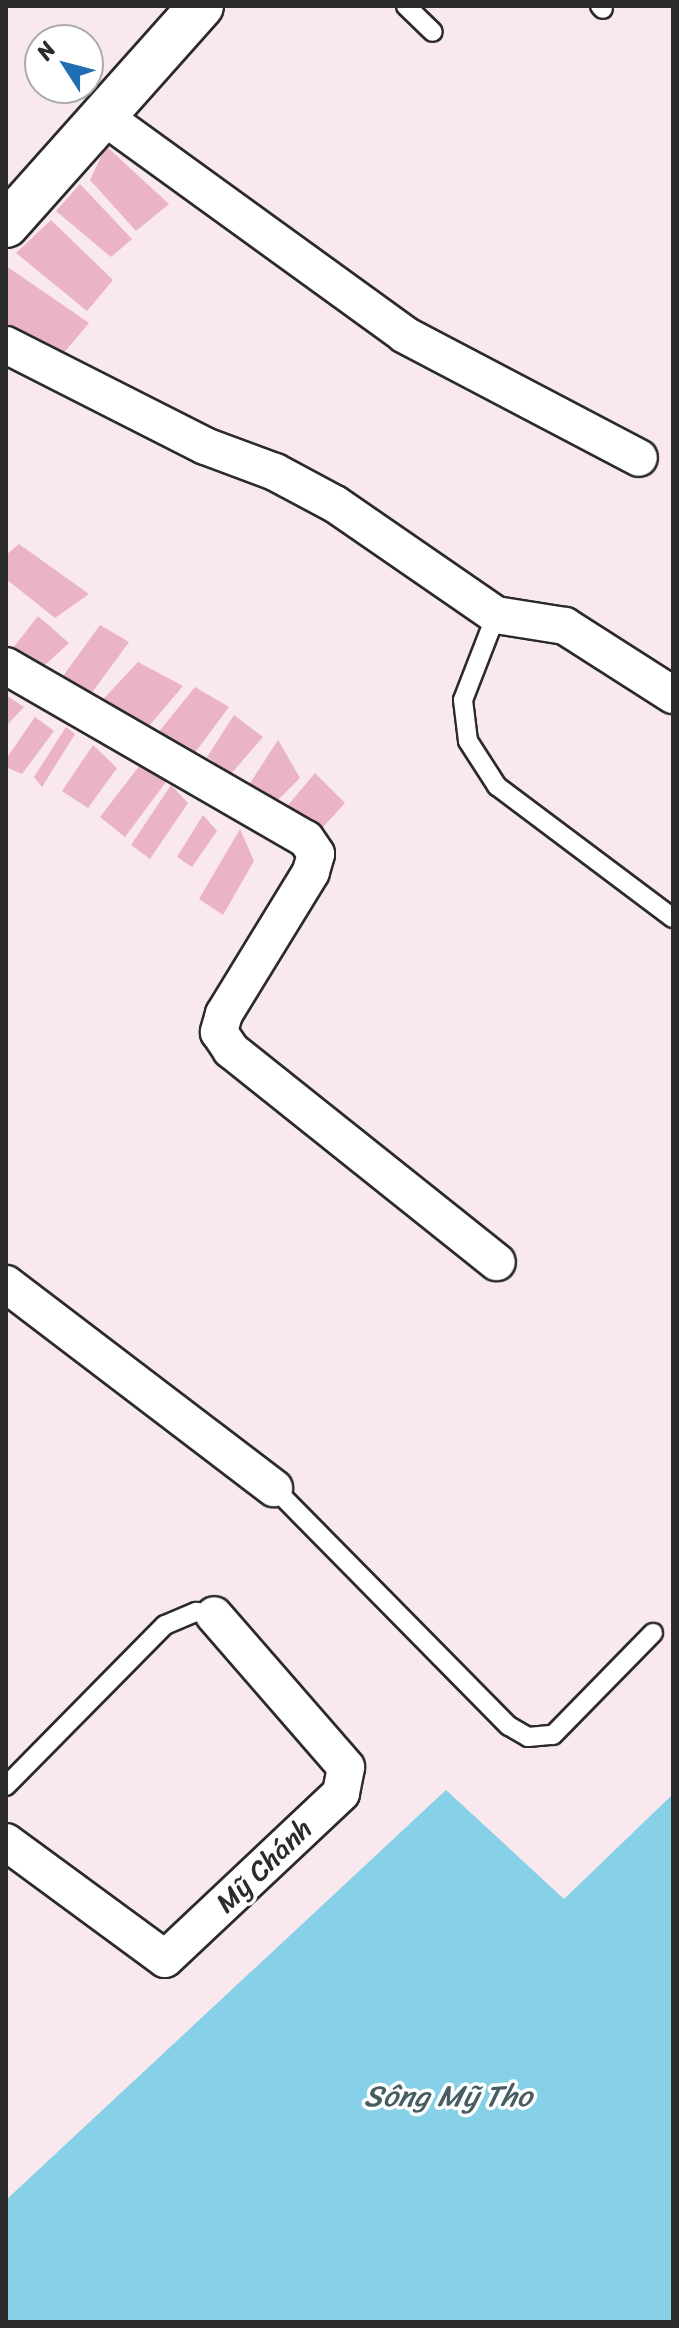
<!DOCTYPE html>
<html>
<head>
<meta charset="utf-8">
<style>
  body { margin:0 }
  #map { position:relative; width:679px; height:2328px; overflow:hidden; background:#f9e8ee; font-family:Sriracha,sans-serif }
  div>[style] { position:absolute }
  .water>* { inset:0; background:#86d1e7 }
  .building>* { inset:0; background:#ebb3c7 }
  .roads { filter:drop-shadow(2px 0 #2b2b2b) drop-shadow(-2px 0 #2b2b2b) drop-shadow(0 2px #2b2b2b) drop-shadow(0 -2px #2b2b2b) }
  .service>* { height:18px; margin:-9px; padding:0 9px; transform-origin:9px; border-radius:9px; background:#fff }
  .minor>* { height:36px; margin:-18px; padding:0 18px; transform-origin:18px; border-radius:18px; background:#fff }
  .secondary>* { height:44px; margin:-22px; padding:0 22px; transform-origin:22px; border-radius:22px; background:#fff }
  span { translate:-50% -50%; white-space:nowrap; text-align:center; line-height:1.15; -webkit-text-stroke:7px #fff; paint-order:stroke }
  .street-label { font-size:28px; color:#2b2b2b }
  .water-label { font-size:30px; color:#465d63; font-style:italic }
  .frame { position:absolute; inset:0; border:8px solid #2b2b2b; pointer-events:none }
  .north { position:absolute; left:24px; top:24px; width:80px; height:80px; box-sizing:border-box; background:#fff; border:2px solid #aaa; border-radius:50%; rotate:306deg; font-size:22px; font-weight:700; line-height:32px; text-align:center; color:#2b2b2b }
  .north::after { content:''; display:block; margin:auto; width:28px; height:36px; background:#1f6fb2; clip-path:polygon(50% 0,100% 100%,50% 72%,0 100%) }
</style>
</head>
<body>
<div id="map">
  <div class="water">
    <i style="clip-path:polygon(446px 1790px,564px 1899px,673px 1794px,673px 2322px,6px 2322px,6px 2200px)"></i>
  </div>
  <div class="building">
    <i style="clip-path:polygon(106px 146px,169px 204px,136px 231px,90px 180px)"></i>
    <i style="clip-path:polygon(80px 184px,132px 239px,111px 257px,56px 211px)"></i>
    <i style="clip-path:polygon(51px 220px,113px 280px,87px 311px,16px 253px)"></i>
    <i style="clip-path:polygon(6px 266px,89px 323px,61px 356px,6px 324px)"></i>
    <i style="clip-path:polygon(19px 544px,89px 594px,55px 618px,6px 579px,6px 555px)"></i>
    <i style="clip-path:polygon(38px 616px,69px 643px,35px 674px,6px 657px)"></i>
    <i style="clip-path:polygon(100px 625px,129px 642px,88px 698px,61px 679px)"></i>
    <i style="clip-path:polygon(138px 662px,183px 686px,138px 739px,94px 709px)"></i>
    <i style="clip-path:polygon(195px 687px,229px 707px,191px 758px,157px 734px)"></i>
    <i style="clip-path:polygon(6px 695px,24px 707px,6px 726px)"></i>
    <i style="clip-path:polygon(234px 715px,263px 737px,231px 774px,207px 757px)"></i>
    <i style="clip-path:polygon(35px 717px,54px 731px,22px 774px,6px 767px,6px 759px)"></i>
    <i style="clip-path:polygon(66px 727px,75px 734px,42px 787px,34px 777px)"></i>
    <i style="clip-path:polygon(278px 740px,300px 778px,269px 809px,245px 791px)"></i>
    <i style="clip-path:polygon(93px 745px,117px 768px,88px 808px,62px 791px)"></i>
    <i style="clip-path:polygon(140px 765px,169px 778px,125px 837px,100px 817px)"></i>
    <i style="clip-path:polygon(315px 773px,345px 803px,314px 837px,283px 811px)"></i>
    <i style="clip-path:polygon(171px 785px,188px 803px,150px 859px,131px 845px)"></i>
    <i style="clip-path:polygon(203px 815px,217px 831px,192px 867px,177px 857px)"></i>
    <i style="clip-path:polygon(240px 829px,254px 861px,223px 915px,199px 899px)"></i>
  </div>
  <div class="roads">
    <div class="service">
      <i style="left:406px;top:6px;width:37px;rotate:44deg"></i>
      <i style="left:600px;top:6px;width:4px;rotate:45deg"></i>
      <i style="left:496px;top:615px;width:91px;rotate:111.2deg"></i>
      <i style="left:463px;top:700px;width:41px;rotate:83deg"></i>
      <i style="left:468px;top:741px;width:54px;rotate:57.2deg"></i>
      <i style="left:497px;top:786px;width:220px;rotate:36.9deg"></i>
      <i style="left:274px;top:1488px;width:334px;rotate:45.4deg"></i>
      <i style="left:509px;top:1726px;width:22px;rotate:30deg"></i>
      <i style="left:528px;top:1737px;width:25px;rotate:-5deg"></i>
      <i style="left:553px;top:1735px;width:143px;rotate:-45.6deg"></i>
      <i style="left:6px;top:1786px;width:226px;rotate:-45.4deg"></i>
      <i style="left:165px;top:1625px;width:34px;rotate:-23deg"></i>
      <i style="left:196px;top:1612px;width:18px;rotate:9deg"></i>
    </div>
    <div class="minor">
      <i style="left:103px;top:116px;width:373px;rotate:35.9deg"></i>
      <i style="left:405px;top:335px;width:264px;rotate:27.7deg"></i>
      <i style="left:6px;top:345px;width:223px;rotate:26.9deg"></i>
      <i style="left:205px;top:446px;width:75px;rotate:20.4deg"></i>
      <i style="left:275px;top:472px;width:68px;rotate:28.1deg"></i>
      <i style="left:335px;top:504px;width:196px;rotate:34.6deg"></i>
      <i style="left:496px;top:615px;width:70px;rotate:9.1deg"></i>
      <i style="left:565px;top:626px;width:128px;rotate:32.6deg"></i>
      <i style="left:6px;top:666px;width:346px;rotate:30deg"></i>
      <i style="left:306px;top:839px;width:18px;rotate:56deg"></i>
      <i style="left:316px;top:854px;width:19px;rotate:106deg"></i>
      <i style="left:311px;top:872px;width:167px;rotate:121.5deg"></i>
      <i style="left:224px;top:1014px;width:19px;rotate:106deg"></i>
      <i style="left:219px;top:1032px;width:22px;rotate:56deg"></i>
      <i style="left:231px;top:1050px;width:340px;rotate:38.6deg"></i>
      <i style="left:6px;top:1284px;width:337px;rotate:37.3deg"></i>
      <i style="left:6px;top:1842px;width:197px;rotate:36.3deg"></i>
      <i style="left:165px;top:1959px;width:242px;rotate:-43.3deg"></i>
      <i style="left:341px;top:1793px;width:26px;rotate:-79deg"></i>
      <i style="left:346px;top:1767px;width:201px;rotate:-131deg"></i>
    </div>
    <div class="secondary">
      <i style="left:6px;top:225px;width:293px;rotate:-48.3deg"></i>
    </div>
  </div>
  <div class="street-label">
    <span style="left:264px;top:1866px;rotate:-44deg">Mỹ Chánh</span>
  </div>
  <div class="water-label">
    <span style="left:448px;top:2096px">Sông Mỹ Tho</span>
  </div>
  <div class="frame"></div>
  <div class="north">N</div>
</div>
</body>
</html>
